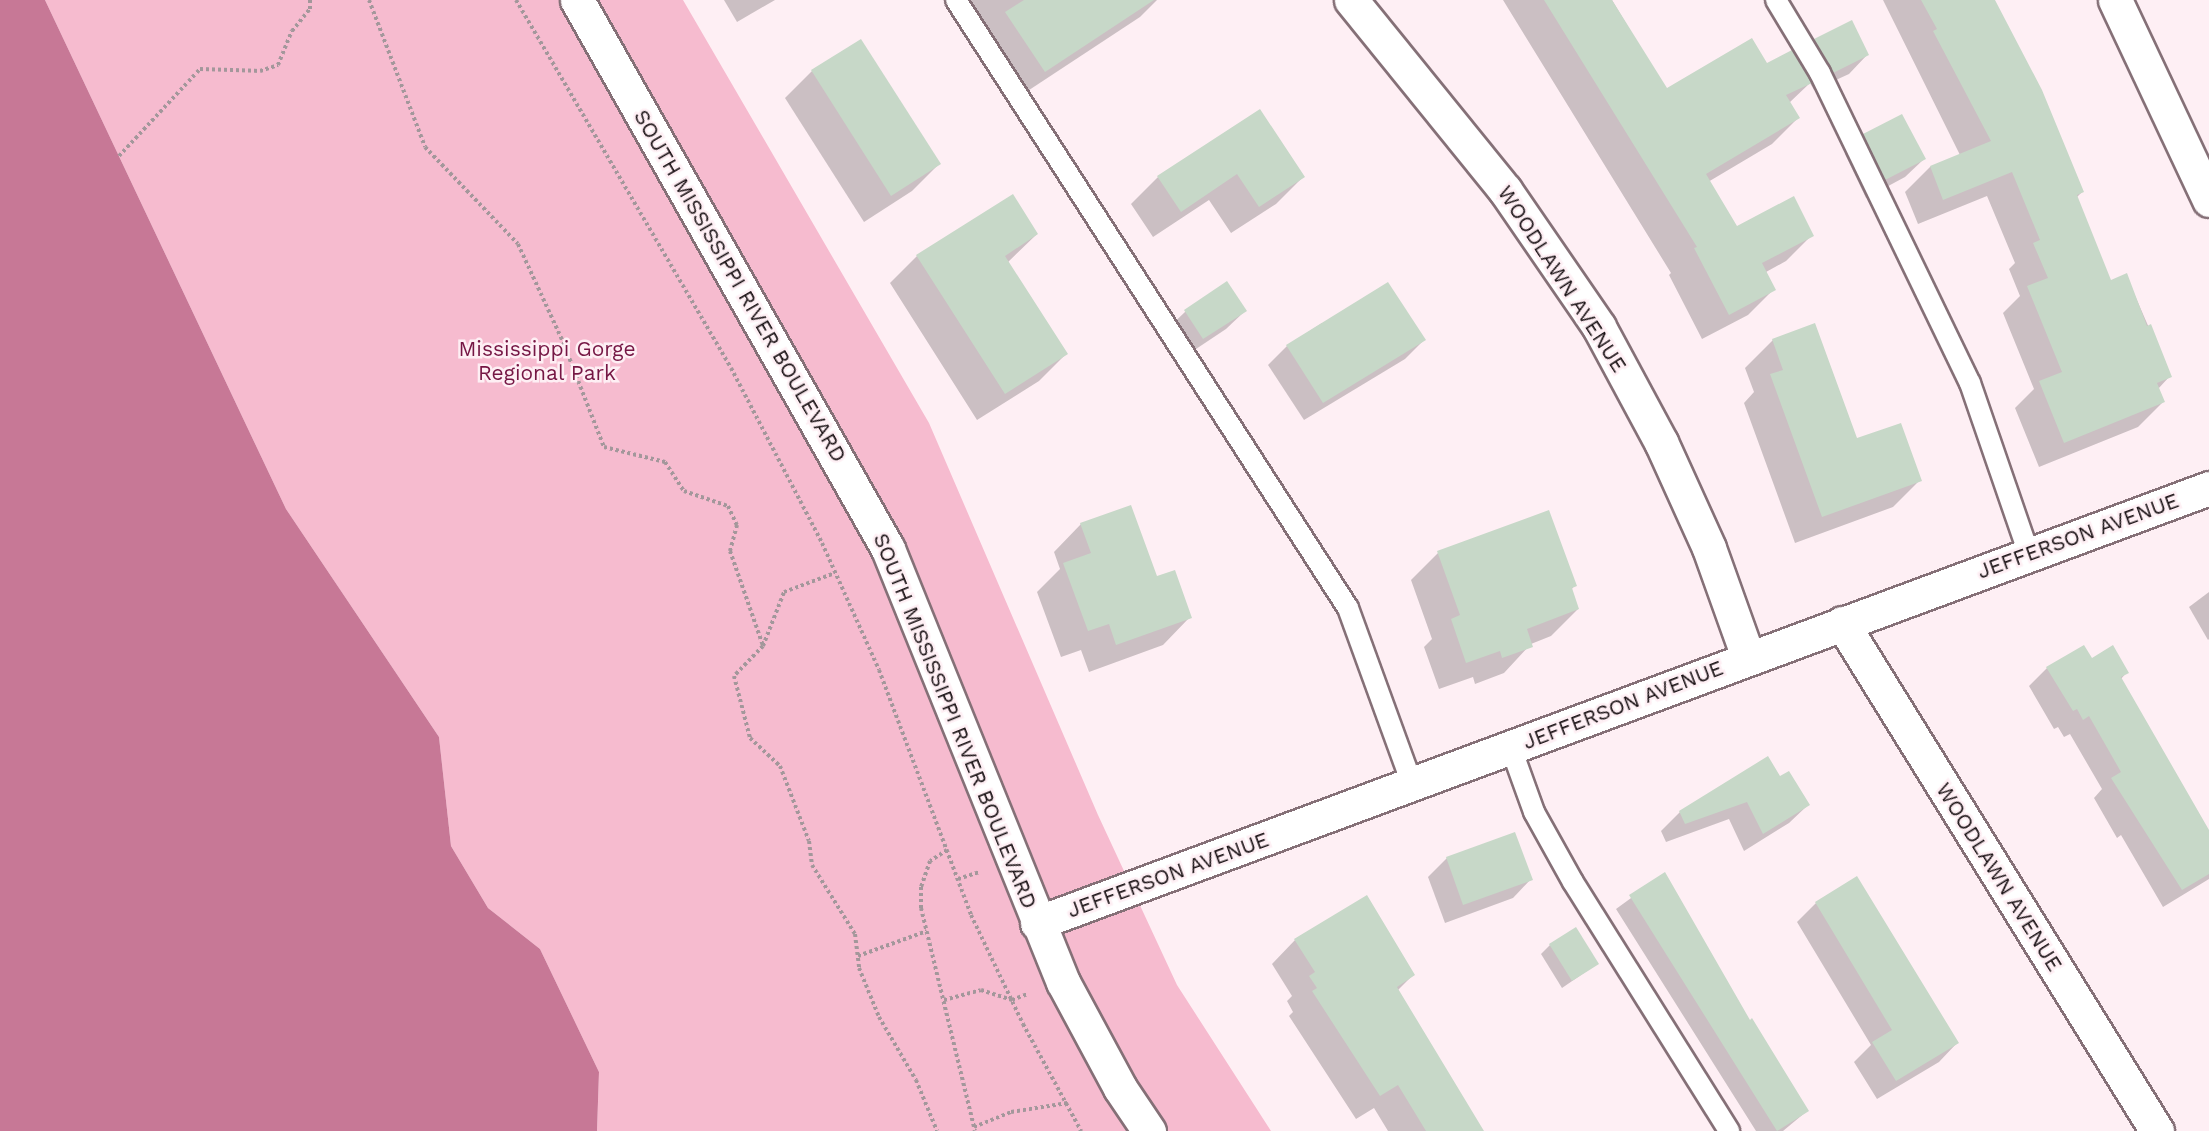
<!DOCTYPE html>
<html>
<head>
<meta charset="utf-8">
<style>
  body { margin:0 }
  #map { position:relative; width:2209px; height:1131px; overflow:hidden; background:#feeff4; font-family:"Work Sans",sans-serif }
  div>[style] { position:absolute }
  .green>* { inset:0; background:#f6bbcf }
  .water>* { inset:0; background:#c77896 }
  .shadow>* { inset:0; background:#0003 }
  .building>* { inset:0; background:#c7d8c8 }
  .path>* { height:4px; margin-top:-2px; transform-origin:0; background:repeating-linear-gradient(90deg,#a3979b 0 3px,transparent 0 6px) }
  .roads { filter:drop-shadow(2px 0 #857077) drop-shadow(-2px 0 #857077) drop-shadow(0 2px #857077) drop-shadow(0 -2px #857077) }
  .lane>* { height:20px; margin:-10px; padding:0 10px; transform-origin:10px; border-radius:10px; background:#fff }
  .street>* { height:33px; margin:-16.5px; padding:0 16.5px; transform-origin:16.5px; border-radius:16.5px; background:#fff }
  .secondary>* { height:33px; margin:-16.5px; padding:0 16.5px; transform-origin:16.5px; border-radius:16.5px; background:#fff }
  span { translate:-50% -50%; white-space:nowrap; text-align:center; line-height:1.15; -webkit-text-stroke:5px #feeff4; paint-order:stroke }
  .street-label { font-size:21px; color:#181013 }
  .park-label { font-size:21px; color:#751644 }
</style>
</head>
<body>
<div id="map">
  <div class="green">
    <i style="clip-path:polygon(45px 0,683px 0,929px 423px,1098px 815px,1177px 985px,1271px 1131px,597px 1131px,599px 1072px,540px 949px,488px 908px,451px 846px,439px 737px,286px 509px)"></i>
  </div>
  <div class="water">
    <i style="clip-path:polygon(0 0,45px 0,286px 509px,439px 737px,451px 846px,488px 908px,540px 949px,599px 1072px,597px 1131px,0 1131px)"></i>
  </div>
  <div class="shadow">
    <i style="clip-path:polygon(724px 0,775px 0,737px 22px)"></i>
    <i style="clip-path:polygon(949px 0,1157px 0,1140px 17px,1017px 98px)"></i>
    <i style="clip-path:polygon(1503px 0,1612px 0,1666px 90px,1796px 59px,1815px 40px,1851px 22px,1867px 55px,1849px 74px,1814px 90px,1810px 83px,1789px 103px,1798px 118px,1772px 144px,1708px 182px,1736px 228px,1812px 235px,1786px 261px,1766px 272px,1774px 289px,1748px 315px,1702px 339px,1669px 275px,1671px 273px)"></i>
    <i style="clip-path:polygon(1883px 0,1994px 0,2082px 192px,2076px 198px,2110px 282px,2126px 275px,2170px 376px,2158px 389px,2163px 402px,2138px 427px,2039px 467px,2015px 408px,2034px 389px,2003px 313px,2020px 296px,2009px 269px,2015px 263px,1987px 196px,1918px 224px,1905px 192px,1930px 167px,1960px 155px)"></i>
    <i style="clip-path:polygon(860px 41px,939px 164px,912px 191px,864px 222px,785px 98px,812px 71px)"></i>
    <i style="clip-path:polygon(1259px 111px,1303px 177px,1276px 204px,1231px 233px,1209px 200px,1153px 237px,1131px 204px,1158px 177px)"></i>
    <i style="clip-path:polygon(1864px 135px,1924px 159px,1905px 177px,1866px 198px,1845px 154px)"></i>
    <i style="clip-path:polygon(1037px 234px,1007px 263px,1066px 354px,1039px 381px,977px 420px,890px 283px,917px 256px)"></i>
    <i style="clip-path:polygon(1227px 283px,1245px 311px,1226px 329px,1184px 357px,1166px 330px,1185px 312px)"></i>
    <i style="clip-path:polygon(1322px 323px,1424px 340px,1405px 359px,1304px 420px,1268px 365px,1287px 346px)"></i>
    <i style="clip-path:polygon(1815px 325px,1857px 440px,1920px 480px,1893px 507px,1795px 543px,1744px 403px,1754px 392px,1745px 368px,1773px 340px)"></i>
    <i style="clip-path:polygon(1081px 524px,1156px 578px,1190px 617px,1163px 645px,1089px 672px,1081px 650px,1061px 657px,1037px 592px,1060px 569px,1054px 552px)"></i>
    <i style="clip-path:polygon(1438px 553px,1575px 585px,1571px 590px,1578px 609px,1551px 636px,1531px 644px,1504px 673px,1475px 684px,1473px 677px,1439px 689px,1424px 647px,1432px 639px,1411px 580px)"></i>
    <i style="clip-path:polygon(2209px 592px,2209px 639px,2208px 640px,2189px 607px)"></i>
    <i style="clip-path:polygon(2091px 660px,2127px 672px,2121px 679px,2209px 832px,2209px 879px,2163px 907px,2121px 835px,2117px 838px,2094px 798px,2102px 789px,2070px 734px,2064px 737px,2058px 727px,2054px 729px,2029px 686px,2047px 668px)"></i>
    <i style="clip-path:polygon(1780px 778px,1808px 805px,1789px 823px,1744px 851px,1729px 819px,1666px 842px,1661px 831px,1680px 812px)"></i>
    <i style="clip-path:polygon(1447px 858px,1531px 879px,1513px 898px,1445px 923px,1428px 877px)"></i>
    <i style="clip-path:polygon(1664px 874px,1749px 1022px,1807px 1111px,1783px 1131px,1756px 1131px,1616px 909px)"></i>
    <i style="clip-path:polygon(1857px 878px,1957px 1043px,1939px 1062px,1877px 1099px,1854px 1062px,1871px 1045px,1797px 922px,1816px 903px)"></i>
    <i style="clip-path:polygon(1295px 940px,1413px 975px,1397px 991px,1481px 1131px,1388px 1131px,1374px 1108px,1356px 1119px,1289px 1016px,1293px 1012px,1287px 1001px,1292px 996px,1272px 964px)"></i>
    <i style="clip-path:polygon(1550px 945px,1597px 964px,1562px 988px,1541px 954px)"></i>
  </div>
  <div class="building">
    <i style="clip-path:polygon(1024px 0,1154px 0,1045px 72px,1005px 12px)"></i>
    <i style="clip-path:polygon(1544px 0,1612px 0,1667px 88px,1752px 38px,1767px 63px,1792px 50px,1812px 83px,1786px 95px,1800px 118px,1706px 174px,1737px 226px,1794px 196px,1814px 236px,1762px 263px,1776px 290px,1729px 315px,1694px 248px,1697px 247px)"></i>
    <i style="clip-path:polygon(1921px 0,1995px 0,2042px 90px,2084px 192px,2077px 195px,2111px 280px,2127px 273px,2147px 326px,2151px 324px,2172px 377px,2157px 383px,2165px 402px,2064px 443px,2039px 381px,2062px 372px,2027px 286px,2048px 278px,2033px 243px,2040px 240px,2012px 172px,1943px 200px,1930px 166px,1991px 141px,1933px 31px,1937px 29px)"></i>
    <i style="clip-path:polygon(1852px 20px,1869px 55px,1833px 73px,1814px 39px)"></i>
    <i style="clip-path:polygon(861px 39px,941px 164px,891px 196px,811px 70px)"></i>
    <i style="clip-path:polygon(1260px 109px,1305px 177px,1259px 207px,1237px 174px,1181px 212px,1157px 176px)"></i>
    <i style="clip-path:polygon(1902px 114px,1926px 159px,1885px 180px,1863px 134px)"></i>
    <i style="clip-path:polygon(1013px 194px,1038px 234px,1005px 256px,1068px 354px,1005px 394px,916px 255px)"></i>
    <i style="clip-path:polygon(1227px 281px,1247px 311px,1203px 339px,1184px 310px)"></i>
    <i style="clip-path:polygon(1388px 282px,1426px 340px,1323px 403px,1286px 345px)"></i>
    <i style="clip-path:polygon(1815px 323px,1857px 438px,1901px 423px,1922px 481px,1822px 517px,1770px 374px,1783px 370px,1772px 339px)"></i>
    <i style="clip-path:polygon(1131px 505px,1157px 576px,1175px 570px,1192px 618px,1116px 645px,1109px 624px,1088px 631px,1063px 563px,1091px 553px,1080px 523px)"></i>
    <i style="clip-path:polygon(1549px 510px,1577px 586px,1572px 588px,1579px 609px,1527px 629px,1533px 647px,1502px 658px,1500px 651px,1466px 663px,1451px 619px,1460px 615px,1437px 551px)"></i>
    <i style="clip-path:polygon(2084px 645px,2092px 658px,2113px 645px,2129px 673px,2121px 677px,2209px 830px,2209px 874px,2182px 890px,2111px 778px,2121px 772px,2089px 716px,2083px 720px,2077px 709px,2073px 711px,2046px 667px)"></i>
    <i style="clip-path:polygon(1768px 756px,1780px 776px,1789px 771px,1810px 805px,1763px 834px,1747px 802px,1685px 824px,1679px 811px)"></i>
    <i style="clip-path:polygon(1515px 832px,1533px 880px,1463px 905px,1446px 857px)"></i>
    <i style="clip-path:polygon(1665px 872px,1750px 1020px,1752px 1018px,1809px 1111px,1777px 1131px,1629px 895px)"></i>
    <i style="clip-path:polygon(1857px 876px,1959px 1043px,1896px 1081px,1872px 1042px,1892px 1030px,1815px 902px)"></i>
    <i style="clip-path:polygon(1367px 895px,1415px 975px,1397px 987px,1484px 1131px,1426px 1131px,1398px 1085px,1380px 1096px,1312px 991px,1317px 988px,1309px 976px,1315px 972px,1294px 939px)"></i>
    <i style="clip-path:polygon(1576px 927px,1599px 964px,1572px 981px,1549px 944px)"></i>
  </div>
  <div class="path">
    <i style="left:369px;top:0;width:157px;rotate:69.1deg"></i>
    <i style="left:425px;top:147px;width:134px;rotate:46.2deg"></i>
    <i style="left:518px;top:244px;width:108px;rotate:65.3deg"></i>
    <i style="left:563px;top:342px;width:113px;rotate:68.7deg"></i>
    <i style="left:604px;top:447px;width:63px;rotate:13.8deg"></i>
    <i style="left:665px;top:462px;width:35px;rotate:57deg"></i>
    <i style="left:684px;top:491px;width:46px;rotate:18.8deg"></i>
    <i style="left:728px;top:506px;width:21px;rotate:65deg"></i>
    <i style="left:737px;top:525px;width:27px;rotate:105deg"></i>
    <i style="left:730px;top:551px;width:101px;rotate:70.8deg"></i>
    <i style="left:763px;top:646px;width:42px;rotate:134deg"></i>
    <i style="left:734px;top:676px;width:64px;rotate:75.5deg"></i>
    <i style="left:750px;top:738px;width:41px;rotate:43deg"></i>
    <i style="left:780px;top:766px;width:80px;rotate:68.9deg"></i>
    <i style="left:809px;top:841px;width:24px;rotate:83deg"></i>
    <i style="left:812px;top:865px;width:81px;rotate:58.1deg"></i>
    <i style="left:855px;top:934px;width:34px;rotate:83deg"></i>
    <i style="left:859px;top:968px;width:53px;rotate:67.8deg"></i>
    <i style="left:879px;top:1017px;width:73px;rotate:59.6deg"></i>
    <i style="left:916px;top:1080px;width:55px;rotate:67.6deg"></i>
    <i style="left:516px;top:0;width:426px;rotate:59.7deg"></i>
    <i style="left:731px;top:368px;width:197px;rotate:62.5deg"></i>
    <i style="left:822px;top:543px;width:139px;rotate:65.8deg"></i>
    <i style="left:879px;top:670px;width:262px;rotate:69.4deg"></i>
    <i style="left:971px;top:915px;width:121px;rotate:64.5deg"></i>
    <i style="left:1023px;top:1024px;width:122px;rotate:61.5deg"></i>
    <i style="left:119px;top:156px;width:119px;rotate:-47deg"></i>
    <i style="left:200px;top:69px;width:60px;rotate:1.9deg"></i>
    <i style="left:260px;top:71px;width:19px;rotate:-18deg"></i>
    <i style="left:278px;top:65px;width:37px;rotate:-68deg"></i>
    <i style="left:292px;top:31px;width:28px;rotate:-51deg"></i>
    <i style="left:310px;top:9px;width:9px;rotate:-90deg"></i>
    <i style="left:763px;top:646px;width:58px;rotate:-68.7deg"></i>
    <i style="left:784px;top:592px;width:54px;rotate:-20.4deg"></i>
    <i style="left:947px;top:850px;width:20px;rotate:147deg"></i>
    <i style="left:930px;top:861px;width:28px;rotate:109deg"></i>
    <i style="left:921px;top:887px;width:21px;rotate:90deg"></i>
    <i style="left:921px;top:908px;width:229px;rotate:76.4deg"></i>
    <i style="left:958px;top:879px;width:23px;rotate:-18deg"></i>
    <i style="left:858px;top:956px;width:73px;rotate:-19.9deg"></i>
    <i style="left:944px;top:1000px;width:38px;rotate:-15deg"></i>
    <i style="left:981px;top:990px;width:33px;rotate:18deg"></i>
    <i style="left:1012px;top:1000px;width:17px;rotate:-21deg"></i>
    <i style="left:974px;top:1127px;width:40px;rotate:-22deg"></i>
    <i style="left:1011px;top:1112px;width:57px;rotate:-9.1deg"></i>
  </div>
  <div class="roads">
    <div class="lane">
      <i style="left:956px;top:0;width:723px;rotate:57.19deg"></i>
      <i style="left:1348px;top:608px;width:187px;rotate:70deg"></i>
      <i style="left:1776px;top:0;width:85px;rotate:58.9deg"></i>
      <i style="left:1820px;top:73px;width:344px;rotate:64.2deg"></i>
      <i style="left:1970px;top:383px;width:181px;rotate:71deg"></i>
      <i style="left:1511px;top:748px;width:68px;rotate:70.2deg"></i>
      <i style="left:1534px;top:812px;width:80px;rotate:60.9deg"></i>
      <i style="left:1573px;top:882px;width:294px;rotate:57.9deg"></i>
    </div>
    <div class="street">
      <i style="left:1351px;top:0;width:245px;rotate:51deg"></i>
      <i style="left:1505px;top:190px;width:166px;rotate:55.5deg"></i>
      <i style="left:1599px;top:327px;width:131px;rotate:61.7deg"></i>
      <i style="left:1661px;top:442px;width:116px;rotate:65.6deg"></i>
      <i style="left:1709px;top:548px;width:116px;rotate:70.3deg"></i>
      <i style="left:2115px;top:0;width:221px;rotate:64.8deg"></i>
      <i style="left:1842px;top:623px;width:598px;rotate:58.2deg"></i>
      <i style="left:1037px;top:923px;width:1250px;rotate:-20.36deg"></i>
    </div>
    <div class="secondary">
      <i style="left:577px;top:0;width:631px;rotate:60.47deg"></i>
      <i style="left:888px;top:549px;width:467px;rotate:68deg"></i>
      <i style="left:1063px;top:982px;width:120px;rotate:61.7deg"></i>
      <i style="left:1120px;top:1088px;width:52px;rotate:56deg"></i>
    </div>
  </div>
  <div class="street-label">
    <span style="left:1562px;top:279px;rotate:57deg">WOODLAWN AVENUE</span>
    <span style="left:740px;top:286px;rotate:60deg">SOUTH MISSISSIPPI RIVER BOULEVARD</span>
    <span style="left:2078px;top:536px;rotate:-20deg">JEFFERSON AVENUE</span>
    <span style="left:1623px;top:705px;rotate:-21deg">JEFFERSON AVENUE</span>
    <span style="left:955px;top:721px;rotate:68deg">SOUTH MISSISSIPPI RIVER BOULEVARD</span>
    <span style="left:1168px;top:875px;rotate:-20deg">JEFFERSON AVENUE</span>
    <span style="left:1999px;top:877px;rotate:58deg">WOODLAWN AVENUE</span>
  </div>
  <div class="park-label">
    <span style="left:547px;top:361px">Mississippi Gorge<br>Regional Park</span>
  </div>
</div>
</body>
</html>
